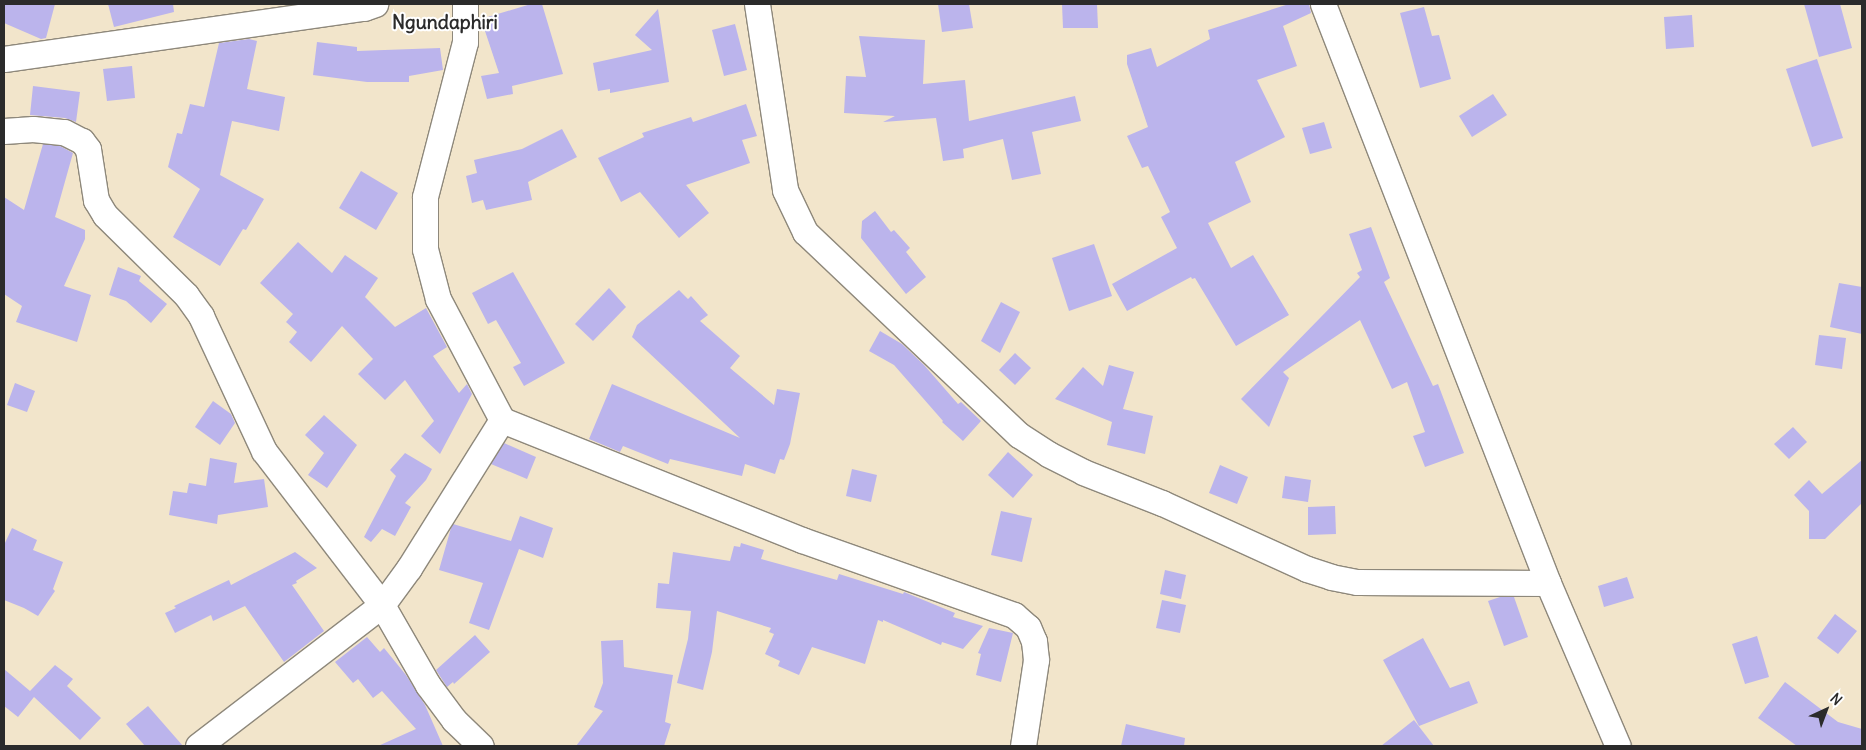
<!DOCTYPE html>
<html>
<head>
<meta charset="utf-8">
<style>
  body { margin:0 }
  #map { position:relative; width:1866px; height:750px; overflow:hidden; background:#f2e5cb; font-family:Delius,sans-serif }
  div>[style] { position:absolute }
  .building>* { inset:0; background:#bbb4ec }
  .roads { filter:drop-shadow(1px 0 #8e887b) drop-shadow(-1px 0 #8e887b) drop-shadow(0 1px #8e887b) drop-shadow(0 -1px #8e887b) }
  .minor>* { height:25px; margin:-12.5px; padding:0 12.5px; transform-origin:12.5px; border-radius:12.5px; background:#fff }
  span { translate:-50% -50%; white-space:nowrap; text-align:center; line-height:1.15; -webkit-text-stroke:4px #fff; paint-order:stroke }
  .quarter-label { font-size:19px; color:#2b2b2b; font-weight:700 }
  .frame { position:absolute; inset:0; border:5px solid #2b2b2b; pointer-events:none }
  .north { position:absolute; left:1801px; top:685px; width:50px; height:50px; -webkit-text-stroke:4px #fff; paint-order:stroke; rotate:43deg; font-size:14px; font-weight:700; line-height:20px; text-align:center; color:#2b2b2b }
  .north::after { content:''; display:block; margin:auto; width:18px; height:22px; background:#2b2b2b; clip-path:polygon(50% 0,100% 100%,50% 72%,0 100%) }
</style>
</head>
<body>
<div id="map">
  <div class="building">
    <i style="clip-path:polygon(4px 4px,55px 4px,46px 38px,41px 39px,4px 23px)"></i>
    <i style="clip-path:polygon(108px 4px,173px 4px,174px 12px,114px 27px)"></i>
    <i style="clip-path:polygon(531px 4px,542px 4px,563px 74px,512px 86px,513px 94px,487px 99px,481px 76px,499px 73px,481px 19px)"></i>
    <i style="clip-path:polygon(938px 4px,969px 4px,973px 28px,942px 32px)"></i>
    <i style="clip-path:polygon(1062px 4px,1097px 4px,1098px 28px,1063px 28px)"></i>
    <i style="clip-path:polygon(1289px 4px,1309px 4px,1311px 13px,1283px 26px,1297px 66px,1257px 80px,1285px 137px,1235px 162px,1251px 202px,1208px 223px,1231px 268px,1253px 255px,1289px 315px,1236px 346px,1195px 278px,1192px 279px,1191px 277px,1127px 311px,1112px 284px,1177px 248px,1161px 217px,1170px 212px,1148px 166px,1142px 168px,1127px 136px,1148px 127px,1127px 64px,1127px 55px,1151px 48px,1157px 67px,1210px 39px,1208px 30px)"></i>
    <i style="clip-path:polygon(1804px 4px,1840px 4px,1852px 48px,1819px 57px)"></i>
    <i style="clip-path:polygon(1424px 7px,1432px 36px,1439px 35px,1451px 79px,1420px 88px,1400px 13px)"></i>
    <i style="clip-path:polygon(658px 9px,669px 82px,610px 93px,610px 89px,598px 91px,593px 63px,652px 50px,635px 35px)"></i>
    <i style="clip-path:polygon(1692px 15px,1694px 47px,1666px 49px,1664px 17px)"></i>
    <i style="clip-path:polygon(735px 24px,747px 70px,724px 76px,712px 30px)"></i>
    <i style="clip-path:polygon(859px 36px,925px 40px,923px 84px,965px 80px,969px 121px,1075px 96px,1081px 121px,1032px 132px,1041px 174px,1012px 180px,1003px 139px,963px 149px,964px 158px,943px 161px,936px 118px,883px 122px,895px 116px,844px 113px,846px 76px,866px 77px)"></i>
    <i style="clip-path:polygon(249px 39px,257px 41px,247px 89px,285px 97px,279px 131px,232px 121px,220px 175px,264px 199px,246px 230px,243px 229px,220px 266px,173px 237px,200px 189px,168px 167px,177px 133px,182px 134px,190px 104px,204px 107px,219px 43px)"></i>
    <i style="clip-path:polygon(317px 42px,357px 47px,357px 51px,440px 48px,443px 70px,409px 76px,409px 82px,367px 82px,313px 75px)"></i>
    <i style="clip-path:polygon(1817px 59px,1843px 138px,1812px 147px,1786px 69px)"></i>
    <i style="clip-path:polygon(132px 66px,135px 98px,107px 101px,103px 69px)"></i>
    <i style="clip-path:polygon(33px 86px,80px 92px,76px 122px,65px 118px,30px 115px)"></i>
    <i style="clip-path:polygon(1493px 94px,1507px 115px,1472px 137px,1459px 116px)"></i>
    <i style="clip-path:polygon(746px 104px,757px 136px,742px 140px,750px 163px,686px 185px,709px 213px,679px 238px,640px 192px,621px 202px,598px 158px,644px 137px,642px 133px,691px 117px,693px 122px)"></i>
    <i style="clip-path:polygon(1324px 122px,1332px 148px,1310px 154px,1302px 128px)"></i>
    <i style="clip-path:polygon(562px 129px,577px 157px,528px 182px,532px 200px,486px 210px,483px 200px,472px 203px,466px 176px,477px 173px,474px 160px,522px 149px)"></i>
    <i style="clip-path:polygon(43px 144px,60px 146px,73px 153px,55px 217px,85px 230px,85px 239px,64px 286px,91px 295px,77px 342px,16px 322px,22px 306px,4px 294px,4px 197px,24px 210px)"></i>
    <i style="clip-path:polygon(361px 171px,398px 193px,376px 230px,339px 208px)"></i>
    <i style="clip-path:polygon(875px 211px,891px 232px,894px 230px,910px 248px,906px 252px,926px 277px,906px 294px,861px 238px,862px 221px)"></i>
    <i style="clip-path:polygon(1371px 227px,1390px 278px,1384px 282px,1433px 386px,1438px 384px,1464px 453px,1425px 467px,1413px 436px,1425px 432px,1407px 382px,1392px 389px,1360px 320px,1283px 372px,1289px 378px,1269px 427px,1241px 399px,1360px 277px,1357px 273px,1362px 270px,1349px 234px)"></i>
    <i style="clip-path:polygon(298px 242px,332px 273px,345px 255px,378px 278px,365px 297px,395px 327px,426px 308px,447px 347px,433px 356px,459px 393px,467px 384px,472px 394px,440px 454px,421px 436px,434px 421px,405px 380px,385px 400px,358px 374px,373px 359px,342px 326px,311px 362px,289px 342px,297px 332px,286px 322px,293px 314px,260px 283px)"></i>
    <i style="clip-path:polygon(1094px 244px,1112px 296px,1069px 311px,1052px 258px)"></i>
    <i style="clip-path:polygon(118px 267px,141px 276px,139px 281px,167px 304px,151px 323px,126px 301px,109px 295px)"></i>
    <i style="clip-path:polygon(513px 272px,565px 363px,524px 386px,513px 367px,521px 363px,496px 320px,488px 324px,472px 293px)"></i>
    <i style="clip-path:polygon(1839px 283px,1862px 287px,1862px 334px,1830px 327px)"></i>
    <i style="clip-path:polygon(609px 288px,626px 307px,593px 341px,575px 324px)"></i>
    <i style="clip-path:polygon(679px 290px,688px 299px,691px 296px,708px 315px,700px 321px,740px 356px,730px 368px,774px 405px,777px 389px,800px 393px,790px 444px,784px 460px,780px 459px,775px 474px,745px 464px,742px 476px,670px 459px,668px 464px,623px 446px,620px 452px,589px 439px,612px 384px,740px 438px,632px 337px,637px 325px)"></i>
    <i style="clip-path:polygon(1001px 302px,1020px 312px,1000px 353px,981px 341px)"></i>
    <i style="clip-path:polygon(880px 331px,902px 344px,924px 365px,958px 404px,961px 402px,981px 421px,963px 441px,942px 422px,943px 421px,894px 365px,869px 351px)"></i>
    <i style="clip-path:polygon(1819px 335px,1846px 338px,1842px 369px,1815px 365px)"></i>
    <i style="clip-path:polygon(1015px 353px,1031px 368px,1015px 385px,999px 370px)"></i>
    <i style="clip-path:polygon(1109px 365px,1134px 372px,1123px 409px,1153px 416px,1145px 454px,1107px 445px,1112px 422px,1055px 399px,1083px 367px,1103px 386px)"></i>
    <i style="clip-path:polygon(15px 383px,35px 391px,27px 412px,7px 405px)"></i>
    <i style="clip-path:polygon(213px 401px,231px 414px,235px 423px,220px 445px,195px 427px)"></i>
    <i style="clip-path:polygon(324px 415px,357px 445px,327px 488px,308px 475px,324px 453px,305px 435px)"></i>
    <i style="clip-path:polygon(1793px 427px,1807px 442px,1789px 459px,1774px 444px)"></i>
    <i style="clip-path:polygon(504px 443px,536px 457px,527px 479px,491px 464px)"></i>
    <i style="clip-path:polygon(1008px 452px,1033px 475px,1013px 498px,988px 475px)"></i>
    <i style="clip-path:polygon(405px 453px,432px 469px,426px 480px,405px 503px,411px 507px,395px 536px,382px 529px,371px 542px,364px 537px,396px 476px,390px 470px)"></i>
    <i style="clip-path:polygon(210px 458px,237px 463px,234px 483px,264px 479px,268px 507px,218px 515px,217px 524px,169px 515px,173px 491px,187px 493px,189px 483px,206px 486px)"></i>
    <i style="clip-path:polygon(1862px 460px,1862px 503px,1825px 539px,1809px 539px,1809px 511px,1794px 495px,1809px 480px,1822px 494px)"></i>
    <i style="clip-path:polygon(1220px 465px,1248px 477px,1237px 504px,1209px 493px)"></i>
    <i style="clip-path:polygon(852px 469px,877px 475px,871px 502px,846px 496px)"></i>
    <i style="clip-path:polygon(1285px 476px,1311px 480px,1308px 502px,1282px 498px)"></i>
    <i style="clip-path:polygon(1335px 506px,1336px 534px,1308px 535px,1308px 507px)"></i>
    <i style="clip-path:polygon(1001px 511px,1032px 518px,1022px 562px,991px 555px)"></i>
    <i style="clip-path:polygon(520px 516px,553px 528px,543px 558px,519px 549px,489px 630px,469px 623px,483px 583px,439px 570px,451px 528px,453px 524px,511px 541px)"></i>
    <i style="clip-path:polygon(12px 528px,37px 540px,33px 550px,63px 562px,53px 589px,55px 591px,38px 616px,24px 608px,4px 600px,4px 545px)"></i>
    <i style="clip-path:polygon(741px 543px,764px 550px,761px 559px,837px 580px,839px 574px,903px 594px,904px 592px,955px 613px,953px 617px,983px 626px,963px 649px,942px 642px,941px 645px,883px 620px,883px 622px,878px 620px,865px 664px,812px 647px,799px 675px,778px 666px,780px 661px,765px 654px,774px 634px,769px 632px,771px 628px,717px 611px,712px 652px,703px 690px,677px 683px,688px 639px,691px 611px,656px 608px,658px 583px,669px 584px,673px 552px,730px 561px,734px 546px,740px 547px)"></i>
    <i style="clip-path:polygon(295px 552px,317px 568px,296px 581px,297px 583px,292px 585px,324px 631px,284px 662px,245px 606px,213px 621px,211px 615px,175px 633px,165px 613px,176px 608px,174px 606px,229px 580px,231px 585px)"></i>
    <i style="clip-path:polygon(1165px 570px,1186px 575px,1181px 599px,1160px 594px)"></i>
    <i style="clip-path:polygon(1627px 577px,1634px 598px,1604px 607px,1598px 586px)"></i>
    <i style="clip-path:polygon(1500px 597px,1514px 597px,1528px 637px,1504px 646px,1488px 601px)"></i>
    <i style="clip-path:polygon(1162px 600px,1186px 605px,1180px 633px,1156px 628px)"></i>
    <i style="clip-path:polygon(1835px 614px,1857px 631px,1838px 654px,1817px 638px)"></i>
    <i style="clip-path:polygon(989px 628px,1013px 633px,1001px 682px,976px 675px,981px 654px,978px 653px)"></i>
    <i style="clip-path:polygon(475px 635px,490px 652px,454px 684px,453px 682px,447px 687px,436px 670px)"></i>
    <i style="clip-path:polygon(1757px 636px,1769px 677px,1745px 684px,1732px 644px)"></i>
    <i style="clip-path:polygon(367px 637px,380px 652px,384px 648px,406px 675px,425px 705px,443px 746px,378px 746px,416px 729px,382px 691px,373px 698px,358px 679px,353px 683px,335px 662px)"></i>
    <i style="clip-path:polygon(1423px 638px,1450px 688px,1469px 681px,1478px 703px,1419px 726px,1383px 660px)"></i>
    <i style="clip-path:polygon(623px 640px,624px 667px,673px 675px,665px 722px,671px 724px,664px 746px,576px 746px,603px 711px,594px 707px,603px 683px,601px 641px)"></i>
    <i style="clip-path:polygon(55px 665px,73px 679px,67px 686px,101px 718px,80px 740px,34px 697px,18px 717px,4px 706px,4px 669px,30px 691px)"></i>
    <i style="clip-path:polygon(1785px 682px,1838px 722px,1862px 729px,1862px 746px,1797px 746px,1758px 718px)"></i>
    <i style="clip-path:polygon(148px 706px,183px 746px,145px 746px,126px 724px)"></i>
    <i style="clip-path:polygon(1414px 720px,1434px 746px,1381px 746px)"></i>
    <i style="clip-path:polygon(1126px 724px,1185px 738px,1184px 746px,1121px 746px)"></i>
  </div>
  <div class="roads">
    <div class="minor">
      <i style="left:465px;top:4px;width:38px;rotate:90deg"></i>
      <i style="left:465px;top:42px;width:160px;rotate:104.5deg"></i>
      <i style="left:425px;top:197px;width:52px;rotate:90deg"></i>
      <i style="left:425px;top:249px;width:52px;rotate:75.4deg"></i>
      <i style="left:438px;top:299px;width:137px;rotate:62.1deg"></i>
      <i style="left:502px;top:420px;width:323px;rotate:21.8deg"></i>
      <i style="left:802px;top:540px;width:225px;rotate:19.5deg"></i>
      <i style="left:1014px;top:615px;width:18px;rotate:41deg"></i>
      <i style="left:1028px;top:627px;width:15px;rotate:67deg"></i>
      <i style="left:1034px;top:641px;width:19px;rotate:84deg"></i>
      <i style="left:1036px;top:660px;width:87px;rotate:98.6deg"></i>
      <i style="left:757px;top:4px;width:188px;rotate:81.4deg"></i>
      <i style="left:785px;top:190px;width:47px;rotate:64.5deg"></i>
      <i style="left:805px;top:232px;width:295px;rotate:43.5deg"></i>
      <i style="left:1019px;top:435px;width:35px;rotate:33deg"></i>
      <i style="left:1048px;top:454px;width:39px;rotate:27deg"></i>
      <i style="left:1083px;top:472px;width:85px;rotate:21.4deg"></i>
      <i style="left:1162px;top:503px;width:159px;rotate:24.5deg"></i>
      <i style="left:1307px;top:569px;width:25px;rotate:18deg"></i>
      <i style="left:1331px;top:577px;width:26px;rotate:11deg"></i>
      <i style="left:1357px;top:582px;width:191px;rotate:0.3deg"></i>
      <i style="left:1323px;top:4px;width:621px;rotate:68.76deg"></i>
      <i style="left:1548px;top:583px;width:177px;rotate:66.8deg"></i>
      <i style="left:4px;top:59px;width:364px;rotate:-8.1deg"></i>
      <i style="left:364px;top:8px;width:12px;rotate:-20deg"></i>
      <i style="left:4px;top:131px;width:29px;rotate:-4deg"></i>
      <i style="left:33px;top:129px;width:31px;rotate:6deg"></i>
      <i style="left:64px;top:132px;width:20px;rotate:27deg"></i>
      <i style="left:82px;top:141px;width:10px;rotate:53deg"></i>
      <i style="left:88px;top:149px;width:52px;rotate:81.1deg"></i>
      <i style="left:96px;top:200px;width:17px;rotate:59deg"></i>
      <i style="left:105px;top:215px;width:114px;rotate:44.6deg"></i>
      <i style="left:186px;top:295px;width:26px;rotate:54deg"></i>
      <i style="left:201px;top:316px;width:149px;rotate:65deg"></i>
      <i style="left:264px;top:451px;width:194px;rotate:52.5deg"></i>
      <i style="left:382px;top:605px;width:92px;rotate:60.1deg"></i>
      <i style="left:428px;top:685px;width:44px;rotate:53.4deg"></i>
      <i style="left:454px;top:720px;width:37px;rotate:44deg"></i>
      <i style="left:198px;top:746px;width:232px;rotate:-37.5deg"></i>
      <i style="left:382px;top:605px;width:46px;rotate:-53.9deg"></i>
      <i style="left:409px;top:568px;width:175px;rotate:-57.9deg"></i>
    </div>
  </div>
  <div class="quarter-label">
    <span style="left:445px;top:23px">Ngundaphiri</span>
  </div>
  <div class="frame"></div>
  <div class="north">N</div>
</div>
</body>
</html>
